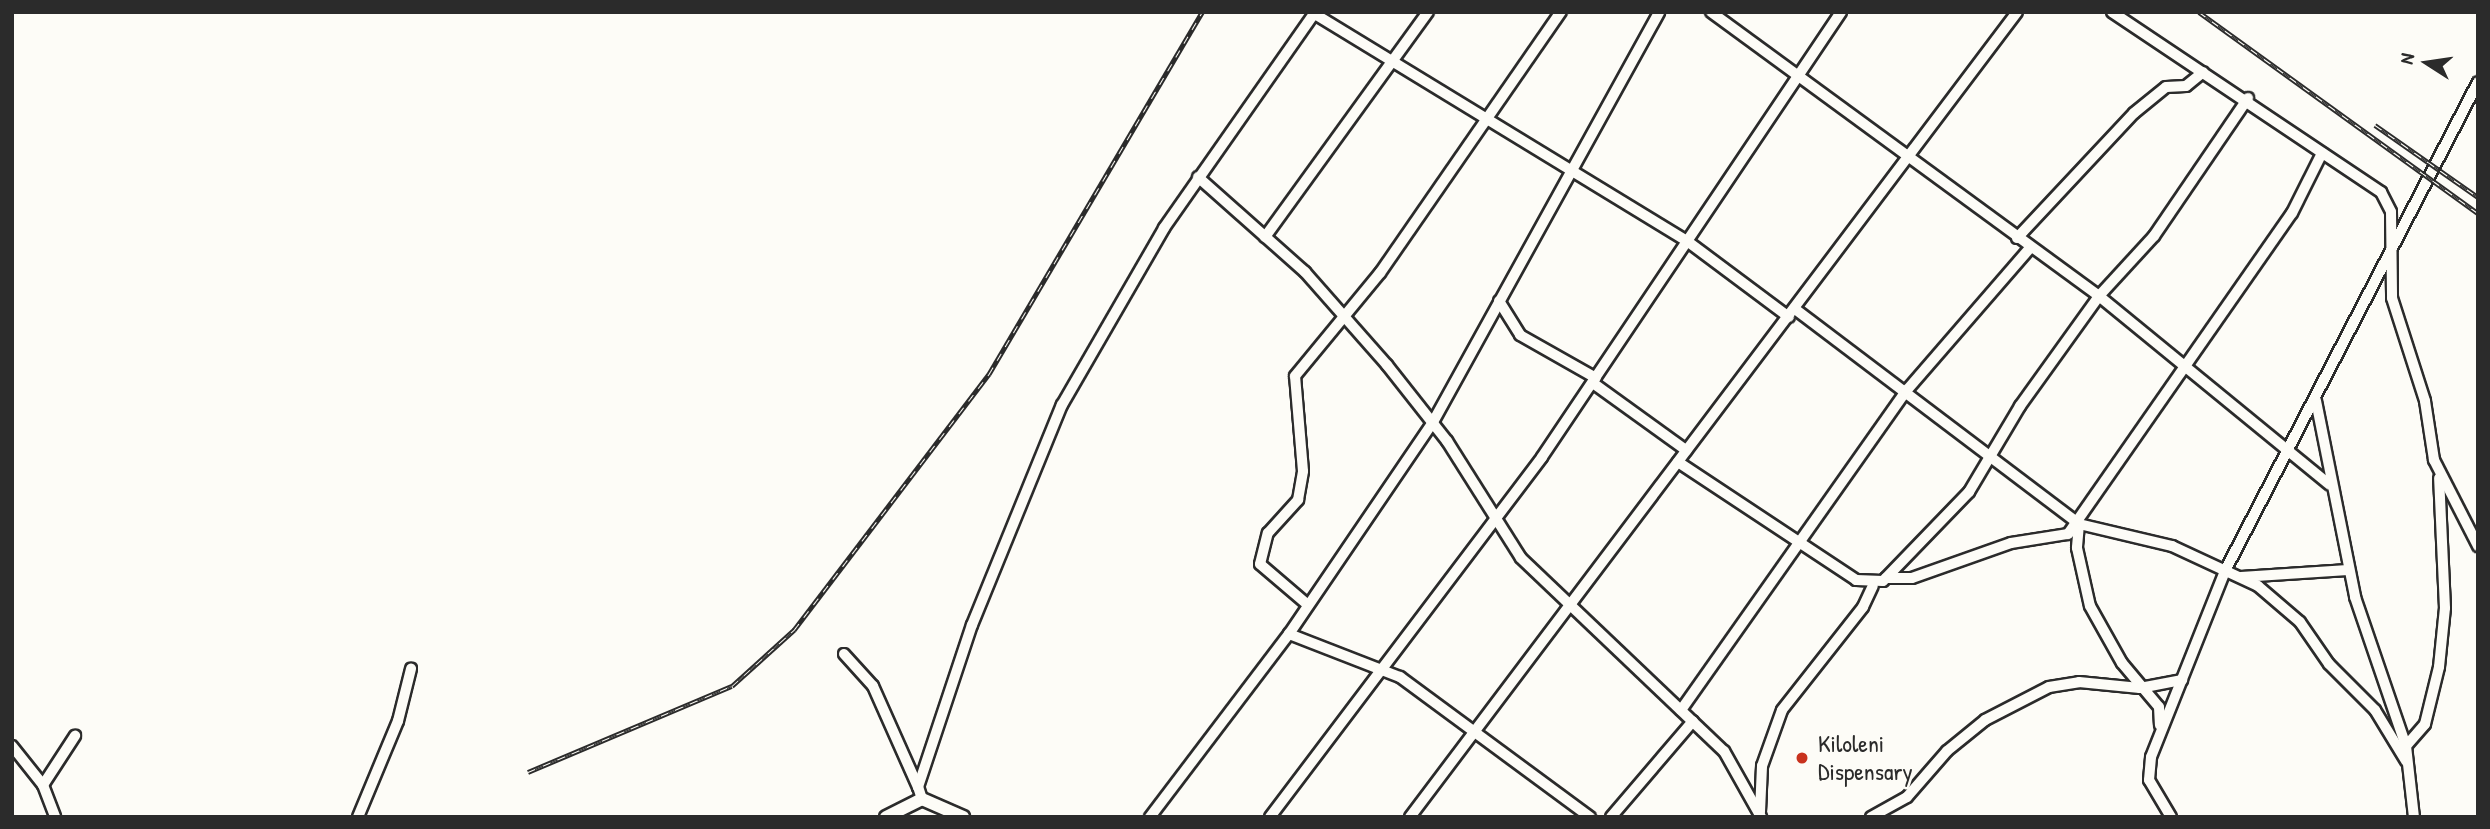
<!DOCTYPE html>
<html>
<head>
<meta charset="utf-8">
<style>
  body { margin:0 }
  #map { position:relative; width:2490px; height:829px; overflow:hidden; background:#fdfcf7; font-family:"Patrick Hand",sans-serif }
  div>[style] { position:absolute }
  .roads { filter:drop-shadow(2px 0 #2b2b2b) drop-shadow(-2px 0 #2b2b2b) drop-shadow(0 2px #2b2b2b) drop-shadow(0 -2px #2b2b2b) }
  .minor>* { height:10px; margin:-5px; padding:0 5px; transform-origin:5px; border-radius:5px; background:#fdfcf7 }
  .tertiary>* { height:12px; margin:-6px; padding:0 6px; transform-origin:6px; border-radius:6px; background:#fdfcf7 }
  .rail>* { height:5px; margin-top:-2.5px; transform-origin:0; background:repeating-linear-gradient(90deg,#fdfcf7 0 8px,#2b2b2b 0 16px); box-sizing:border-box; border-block:2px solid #2b2b2b }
  .dots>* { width:19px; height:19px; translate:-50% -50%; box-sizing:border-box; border:4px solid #fdfcf7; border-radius:50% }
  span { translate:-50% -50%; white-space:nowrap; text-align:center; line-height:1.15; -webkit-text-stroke:5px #fdfcf7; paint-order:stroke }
  .poi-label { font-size:24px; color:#2b2b2b }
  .left { translate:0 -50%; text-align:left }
  .frame { position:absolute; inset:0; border:14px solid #2b2b2b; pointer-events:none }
  .north { position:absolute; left:2392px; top:28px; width:70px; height:70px; -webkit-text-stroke:5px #fdfcf7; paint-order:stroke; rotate:282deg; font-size:19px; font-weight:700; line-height:28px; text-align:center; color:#2b2b2b }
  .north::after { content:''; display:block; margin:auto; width:24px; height:32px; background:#2b2b2b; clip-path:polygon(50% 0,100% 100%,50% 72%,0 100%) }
</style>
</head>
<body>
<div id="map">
  <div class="roads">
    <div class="minor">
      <i style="left:1711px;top:12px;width:481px;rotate:36.2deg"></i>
      <i style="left:2099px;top:296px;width:298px;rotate:39.3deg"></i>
      <i style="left:2112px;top:12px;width:324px;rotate:33.8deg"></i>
      <i style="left:2381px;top:192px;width:22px;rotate:63deg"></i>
      <i style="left:2391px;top:212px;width:86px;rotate:89.3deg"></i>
      <i style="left:2392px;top:298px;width:108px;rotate:72.2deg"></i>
      <i style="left:2425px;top:401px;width:60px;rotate:81.3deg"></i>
      <i style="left:2434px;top:460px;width:97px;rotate:62.9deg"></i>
      <i style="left:1315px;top:14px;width:436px;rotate:31.4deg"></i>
      <i style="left:1687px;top:241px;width:127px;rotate:36.7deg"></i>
      <i style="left:1198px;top:177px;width:143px;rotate:41.6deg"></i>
      <i style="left:1305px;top:272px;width:124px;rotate:48.6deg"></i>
      <i style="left:1387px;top:365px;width:97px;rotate:51.7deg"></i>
      <i style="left:1447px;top:441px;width:138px;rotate:57.7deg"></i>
      <i style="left:1521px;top:558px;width:280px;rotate:43.6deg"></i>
      <i style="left:1724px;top:751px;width:76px;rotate:60.7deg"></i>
      <i style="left:1265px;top:237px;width:278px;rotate:-54.1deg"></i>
      <i style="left:2017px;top:238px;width:171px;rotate:-46.9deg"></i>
      <i style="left:2134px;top:113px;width:41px;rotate:-39.1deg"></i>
      <i style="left:2166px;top:87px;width:20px;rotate:-3deg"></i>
      <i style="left:2186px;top:86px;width:22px;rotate:-39deg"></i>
      <i style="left:1499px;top:301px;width:40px;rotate:58deg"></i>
      <i style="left:1520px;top:335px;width:87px;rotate:29.5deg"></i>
      <i style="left:1795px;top:309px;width:356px;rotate:37.1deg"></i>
      <i style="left:2079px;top:524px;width:96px;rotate:13.3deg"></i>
      <i style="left:2172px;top:546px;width:95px;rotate:24.9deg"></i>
      <i style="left:2258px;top:586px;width:55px;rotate:40.6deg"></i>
      <i style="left:2300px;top:622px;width:51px;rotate:55.4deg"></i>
      <i style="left:2329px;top:664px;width:65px;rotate:45deg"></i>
      <i style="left:2375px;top:710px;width:60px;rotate:58.7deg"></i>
      <i style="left:1593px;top:383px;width:115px;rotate:35.8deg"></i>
      <i style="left:2316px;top:401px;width:200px;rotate:78.7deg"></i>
      <i style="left:2355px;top:597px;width:157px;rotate:71.1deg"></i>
      <i style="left:2406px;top:746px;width:71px;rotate:83.6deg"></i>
      <i style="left:1678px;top:462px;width:214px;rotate:33.5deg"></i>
      <i style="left:1856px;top:580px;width:27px;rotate:2deg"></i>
      <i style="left:1883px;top:581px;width:124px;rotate:-46deg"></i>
      <i style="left:1969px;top:492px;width:100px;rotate:-59.3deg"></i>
      <i style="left:2020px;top:406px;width:135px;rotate:-54.3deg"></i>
      <i style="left:2099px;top:296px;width:81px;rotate:-47.5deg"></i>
      <i style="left:2154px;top:236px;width:167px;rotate:-55.7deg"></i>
      <i style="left:2079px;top:524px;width:24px;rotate:95deg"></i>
      <i style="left:2077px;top:548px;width:59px;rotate:77.4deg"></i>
      <i style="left:2090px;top:606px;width:65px;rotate:60.7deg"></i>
      <i style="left:2122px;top:663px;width:57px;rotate:49.9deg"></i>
      <i style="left:2159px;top:707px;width:18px;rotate:87deg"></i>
      <i style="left:2241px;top:577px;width:107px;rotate:-3.7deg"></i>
      <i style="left:1886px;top:578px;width:26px"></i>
      <i style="left:1912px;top:578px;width:105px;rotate:-19.5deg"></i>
      <i style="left:2011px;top:543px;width:58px;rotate:-9deg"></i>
      <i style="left:2068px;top:534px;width:391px;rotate:-55.1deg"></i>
      <i style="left:2292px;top:213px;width:67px;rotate:-63.4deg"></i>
      <i style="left:1308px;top:605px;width:63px;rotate:-139.5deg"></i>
      <i style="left:1260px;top:564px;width:32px;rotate:-76deg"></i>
      <i style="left:1268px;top:533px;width:45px;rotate:-47.7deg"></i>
      <i style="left:1298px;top:500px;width:29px;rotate:-80deg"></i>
      <i style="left:1303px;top:471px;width:95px;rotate:-94.8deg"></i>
      <i style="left:1295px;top:376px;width:134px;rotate:-50.5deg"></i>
      <i style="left:1380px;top:273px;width:318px;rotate:-55.3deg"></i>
      <i style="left:1289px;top:634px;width:119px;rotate:21.2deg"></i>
      <i style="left:1400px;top:677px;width:236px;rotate:36.4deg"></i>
      <i style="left:844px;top:654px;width:43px;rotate:47.8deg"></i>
      <i style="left:873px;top:686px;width:111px;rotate:66deg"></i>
      <i style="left:1681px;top:710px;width:392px;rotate:-54.8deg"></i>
      <i style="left:1907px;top:390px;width:189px;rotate:-49.1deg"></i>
      <i style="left:12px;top:746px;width:50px;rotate:51.5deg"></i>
      <i style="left:43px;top:785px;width:34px;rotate:69deg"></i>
      <i style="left:2406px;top:746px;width:29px;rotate:-49deg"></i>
      <i style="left:2425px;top:724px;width:59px;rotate:-76.2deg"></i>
      <i style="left:2439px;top:667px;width:59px;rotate:-84.2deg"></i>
      <i style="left:2445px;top:608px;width:130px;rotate:-92.6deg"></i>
      <i style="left:43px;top:785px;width:59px;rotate:-56.9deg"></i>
      <i style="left:922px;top:799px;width:13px;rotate:-108deg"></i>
      <i style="left:918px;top:787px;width:171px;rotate:-71.6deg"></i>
      <i style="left:972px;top:625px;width:238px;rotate:-67.8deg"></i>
      <i style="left:1062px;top:405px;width:204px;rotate:-60deg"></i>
      <i style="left:1164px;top:228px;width:264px;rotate:-55deg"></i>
      <i style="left:1760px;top:812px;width:46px;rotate:-87.5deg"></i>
      <i style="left:1762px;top:766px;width:59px;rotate:-70.3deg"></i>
      <i style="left:1782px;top:710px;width:131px;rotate:-51.8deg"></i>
      <i style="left:1863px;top:607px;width:23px;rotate:-65deg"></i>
      <i style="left:358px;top:817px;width:104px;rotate:-67.4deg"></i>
      <i style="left:398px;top:721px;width:54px;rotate:-76deg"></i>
      <i style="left:1150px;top:817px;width:230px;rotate:-52.8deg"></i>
      <i style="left:1289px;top:634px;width:256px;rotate:-55.8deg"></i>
      <i style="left:1433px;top:422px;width:468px;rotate:-61.1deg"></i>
      <i style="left:1270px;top:817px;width:451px;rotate:-52.9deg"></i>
      <i style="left:1542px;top:457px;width:536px;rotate:-56.1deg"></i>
      <i style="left:1410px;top:817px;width:1008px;rotate:-52.98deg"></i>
      <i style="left:1611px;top:817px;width:126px;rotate:-49.5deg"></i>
      <i style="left:1871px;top:817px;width:41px;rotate:-29.1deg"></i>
      <i style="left:1907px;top:797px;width:61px;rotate:-49deg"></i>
      <i style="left:1947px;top:751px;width:49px;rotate:-39.2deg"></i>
      <i style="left:1985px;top:720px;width:72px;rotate:-27.3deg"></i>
      <i style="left:2049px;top:687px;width:30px;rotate:-9deg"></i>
      <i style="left:2079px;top:682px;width:61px;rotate:5.6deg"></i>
      <i style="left:2140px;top:688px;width:43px;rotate:-10.8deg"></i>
      <i style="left:2171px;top:817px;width:43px;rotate:-120.7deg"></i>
      <i style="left:2149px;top:780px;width:23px;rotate:-85deg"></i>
      <i style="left:2151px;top:757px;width:202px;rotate:-68.3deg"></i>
      <i style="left:2226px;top:569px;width:548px;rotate:-62.64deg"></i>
    </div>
    <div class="tertiary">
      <i style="left:886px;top:817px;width:40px;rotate:-26.6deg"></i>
      <i style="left:922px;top:799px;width:45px;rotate:23.7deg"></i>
    </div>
  </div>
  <div class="rail">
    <i style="left:2199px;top:12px;width:344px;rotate:35.8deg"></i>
    <i style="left:2375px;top:125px;width:126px;rotate:35deg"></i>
    <i style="left:528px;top:772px;width:221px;rotate:-22.9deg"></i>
    <i style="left:732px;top:686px;width:84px;rotate:-42.1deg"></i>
    <i style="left:794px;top:630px;width:322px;rotate:-52.7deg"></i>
    <i style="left:989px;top:374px;width:420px;rotate:-59.5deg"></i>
  </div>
  <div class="dots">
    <i style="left:1802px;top:758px;background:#c8321e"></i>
  </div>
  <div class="poi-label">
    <span class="left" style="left:1818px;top:758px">Kiloleni<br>Dispensary</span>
  </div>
  <div class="frame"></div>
  <div class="north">N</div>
</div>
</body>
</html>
